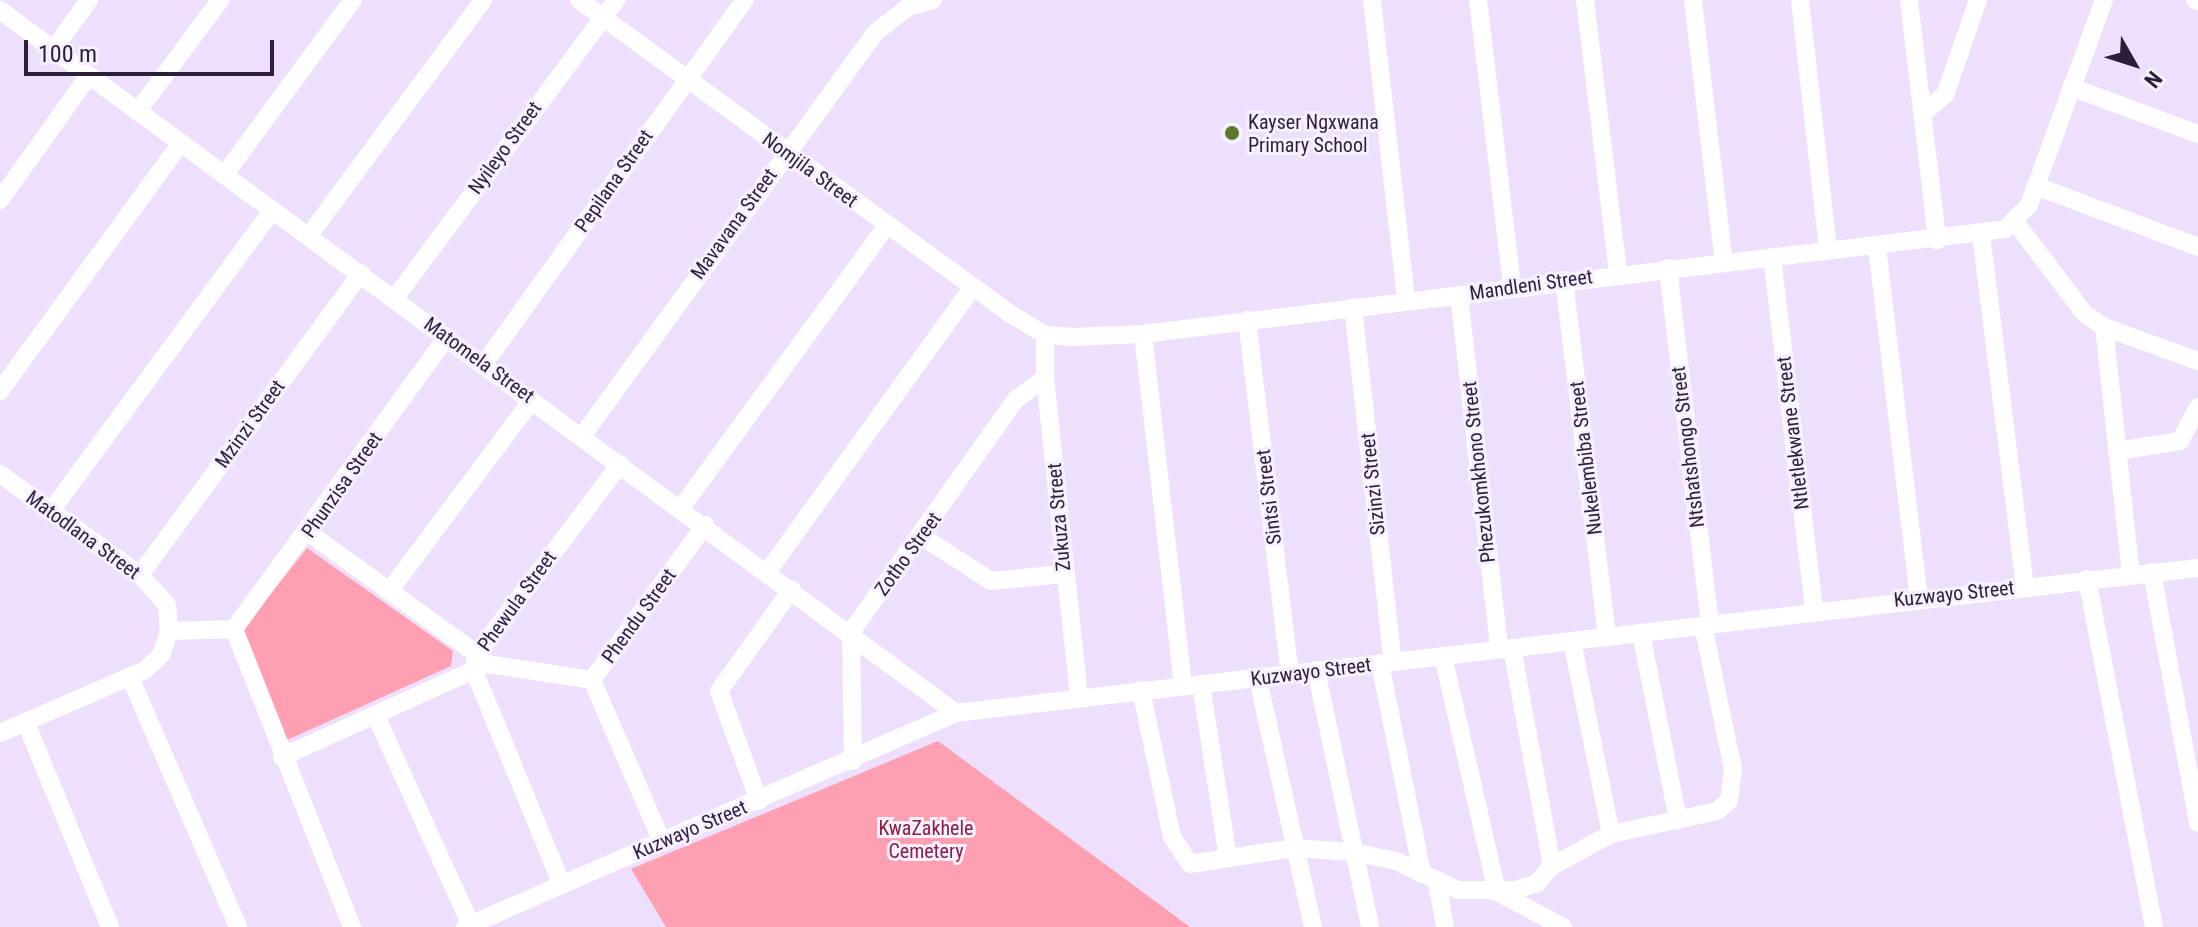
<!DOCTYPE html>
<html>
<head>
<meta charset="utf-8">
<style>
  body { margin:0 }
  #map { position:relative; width:2198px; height:927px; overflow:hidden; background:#eedffd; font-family:"Roboto Condensed",sans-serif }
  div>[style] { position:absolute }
  .green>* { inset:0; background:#ff9fb2 }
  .street>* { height:18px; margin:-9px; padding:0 9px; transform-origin:9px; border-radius:9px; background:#fff }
  .dots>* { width:22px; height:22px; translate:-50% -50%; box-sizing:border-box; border:4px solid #f7f0ff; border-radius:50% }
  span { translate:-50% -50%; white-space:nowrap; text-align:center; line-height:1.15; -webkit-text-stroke:6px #f7f0ff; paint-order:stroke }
  .poi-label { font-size:20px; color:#2d1f3a }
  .left { translate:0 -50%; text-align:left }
  .street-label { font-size:20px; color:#2d1f3a }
  .park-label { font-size:20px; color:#8c1e41 }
  .north { position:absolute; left:2094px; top:24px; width:80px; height:80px; -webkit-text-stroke:6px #f7f0ff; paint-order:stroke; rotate:129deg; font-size:22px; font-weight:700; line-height:32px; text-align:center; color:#2d1f3a }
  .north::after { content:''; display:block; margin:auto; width:28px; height:36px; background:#2d1f3a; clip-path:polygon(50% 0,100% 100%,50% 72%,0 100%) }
  .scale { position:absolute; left:24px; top:40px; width:250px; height:36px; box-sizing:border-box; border:4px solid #2d1f3a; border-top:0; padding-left:10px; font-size:24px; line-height:28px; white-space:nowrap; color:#2d1f3a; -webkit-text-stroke:6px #f7f0ff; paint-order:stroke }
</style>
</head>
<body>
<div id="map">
  <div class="green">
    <i style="clip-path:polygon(307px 548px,453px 651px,451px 666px,285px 741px,242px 630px)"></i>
    <i style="clip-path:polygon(938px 741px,1190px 927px,666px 927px,631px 869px)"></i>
  </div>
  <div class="street">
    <i style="left:579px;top:0;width:532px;rotate:36.05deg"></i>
    <i style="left:1009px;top:313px;width:42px;rotate:31.4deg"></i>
    <i style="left:1045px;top:335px;width:26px;rotate:4deg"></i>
    <i style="left:1071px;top:337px;width:72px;rotate:-2.4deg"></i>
    <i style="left:1143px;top:334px;width:868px;rotate:-6.94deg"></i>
    <i style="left:2005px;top:229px;width:34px;rotate:-45deg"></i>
    <i style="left:2029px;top:205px;width:218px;rotate:-69.9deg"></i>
    <i style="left:1372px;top:0;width:302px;rotate:83.5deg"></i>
    <i style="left:1478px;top:0;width:289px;rotate:83.2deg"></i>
    <i style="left:1585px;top:0;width:275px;rotate:83.1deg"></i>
    <i style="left:1693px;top:0;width:265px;rotate:83.3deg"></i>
    <i style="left:1800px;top:0;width:252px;rotate:83.6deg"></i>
    <i style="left:1909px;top:0;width:242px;rotate:83.3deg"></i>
    <i style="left:2195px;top:0;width:3px;rotate:18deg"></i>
    <i style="left:0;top:10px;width:1187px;rotate:36.33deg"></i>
    <i style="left:53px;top:50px;width:62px;rotate:-54.2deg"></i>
    <i style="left:2071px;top:87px;width:135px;rotate:20.3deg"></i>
    <i style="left:138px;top:111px;width:138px;rotate:-53.5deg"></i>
    <i style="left:1922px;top:114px;width:30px;rotate:-40deg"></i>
    <i style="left:1945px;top:95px;width:101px;rotate:-70.8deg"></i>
    <i style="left:225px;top:174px;width:216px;rotate:-53.7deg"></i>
    <i style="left:2036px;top:186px;width:173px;rotate:20.6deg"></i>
    <i style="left:0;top:200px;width:153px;rotate:-54.5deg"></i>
    <i style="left:2016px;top:223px;width:113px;rotate:52.9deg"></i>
    <i style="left:2084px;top:313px;width:24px;rotate:35deg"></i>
    <i style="left:2104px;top:327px;width:249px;rotate:83.8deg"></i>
    <i style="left:310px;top:234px;width:291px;rotate:-53.5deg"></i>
    <i style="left:1981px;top:234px;width:355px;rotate:82.9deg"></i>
    <i style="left:1877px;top:247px;width:354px;rotate:83.2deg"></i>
    <i style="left:1772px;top:257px;width:355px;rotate:83.2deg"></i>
    <i style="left:1668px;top:268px;width:359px;rotate:83.3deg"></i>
    <i style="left:1564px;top:280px;width:359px;rotate:83.1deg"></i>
    <i style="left:1459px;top:295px;width:355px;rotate:83.5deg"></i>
    <i style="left:395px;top:298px;width:371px;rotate:-53.4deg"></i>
    <i style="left:1353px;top:307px;width:356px;rotate:83.6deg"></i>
    <i style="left:1247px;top:320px;width:357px;rotate:83.1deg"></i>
    <i style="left:2104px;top:327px;width:100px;rotate:19.9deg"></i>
    <i style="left:1143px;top:334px;width:353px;rotate:83.5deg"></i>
    <i style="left:1045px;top:335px;width:43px;rotate:90deg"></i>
    <i style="left:1045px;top:378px;width:322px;rotate:83.9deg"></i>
    <i style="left:484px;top:364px;width:448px;rotate:-54.4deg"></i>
    <i style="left:0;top:391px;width:307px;rotate:-53.9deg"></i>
    <i style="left:583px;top:435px;width:497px;rotate:-54deg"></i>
    <i style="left:875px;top:33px;width:42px;rotate:-38.2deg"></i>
    <i style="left:908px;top:7px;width:26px;rotate:-16deg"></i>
    <i style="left:2117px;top:451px;width:64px;rotate:-9deg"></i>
    <i style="left:2180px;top:441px;width:38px;rotate:-62deg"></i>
    <i style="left:0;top:474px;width:173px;rotate:35.8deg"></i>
    <i style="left:140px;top:575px;width:40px;rotate:48deg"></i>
    <i style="left:167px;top:605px;width:26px;rotate:86deg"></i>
    <i style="left:169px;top:631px;width:25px;rotate:108deg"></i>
    <i style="left:161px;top:655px;width:22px;rotate:137deg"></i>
    <i style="left:145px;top:670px;width:158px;rotate:156.5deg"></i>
    <i style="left:681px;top:508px;width:350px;rotate:-53.9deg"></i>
    <i style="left:50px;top:512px;width:375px;rotate:-53.6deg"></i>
    <i style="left:309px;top:533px;width:207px;rotate:35.8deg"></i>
    <i style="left:921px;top:536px;width:83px;rotate:32.7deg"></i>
    <i style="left:991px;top:581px;width:73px;rotate:-5.5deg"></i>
    <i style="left:768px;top:571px;width:350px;rotate:-54.2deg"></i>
    <i style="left:2152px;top:572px;width:255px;rotate:79.6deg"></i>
    <i style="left:140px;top:575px;width:374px;rotate:-53.8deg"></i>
    <i style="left:2087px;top:579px;width:354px;rotate:79.1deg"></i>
    <i style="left:390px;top:590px;width:237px;rotate:-53.2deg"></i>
    <i style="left:234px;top:629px;width:361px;rotate:-53.9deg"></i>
    <i style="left:234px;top:629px;width:321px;rotate:68.4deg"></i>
    <i style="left:169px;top:631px;width:65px;rotate:-1.8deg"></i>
    <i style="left:1641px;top:633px;width:191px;rotate:78.8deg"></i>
    <i style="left:1572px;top:641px;width:197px;rotate:78.6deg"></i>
    <i style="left:1512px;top:648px;width:222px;rotate:79.6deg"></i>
    <i style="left:1443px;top:656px;width:242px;rotate:77.1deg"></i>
    <i style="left:1497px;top:892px;width:75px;rotate:27.9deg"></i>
    <i style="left:475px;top:662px;width:118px;rotate:8.7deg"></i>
    <i style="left:1380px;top:663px;width:215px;rotate:78.7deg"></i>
    <i style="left:1316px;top:670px;width:263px;rotate:78.1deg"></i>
    <i style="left:130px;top:677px;width:272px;rotate:66.6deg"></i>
    <i style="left:1258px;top:679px;width:254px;rotate:77.5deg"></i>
    <i style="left:592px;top:680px;width:192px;rotate:-53.9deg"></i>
    <i style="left:592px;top:680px;width:176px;rotate:66.6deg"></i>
    <i style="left:1201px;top:684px;width:176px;rotate:81.2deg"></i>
    <i style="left:1141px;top:690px;width:150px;rotate:78.1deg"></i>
    <i style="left:1172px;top:837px;width:32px;rotate:56deg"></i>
    <i style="left:1190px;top:864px;width:105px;rotate:-8.7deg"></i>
    <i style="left:1294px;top:848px;width:59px;rotate:3.9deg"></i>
    <i style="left:1353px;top:852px;width:44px;rotate:11.8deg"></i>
    <i style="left:1396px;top:861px;width:68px;rotate:25.1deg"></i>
    <i style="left:1458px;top:890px;width:58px"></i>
    <i style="left:1516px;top:890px;width:22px;rotate:-18deg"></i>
    <i style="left:1537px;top:883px;width:23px;rotate:-49deg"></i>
    <i style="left:1552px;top:866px;width:67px;rotate:-28.5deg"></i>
    <i style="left:1611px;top:834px;width:108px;rotate:-12.2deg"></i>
    <i style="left:1717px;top:811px;width:16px;rotate:-40deg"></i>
    <i style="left:1729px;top:801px;width:32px;rotate:-83deg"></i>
    <i style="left:1733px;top:769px;width:147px;rotate:-101.8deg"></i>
    <i style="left:376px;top:716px;width:230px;rotate:65.6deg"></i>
    <i style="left:26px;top:723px;width:221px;rotate:67.6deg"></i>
    <i style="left:282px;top:757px;width:211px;rotate:-24.4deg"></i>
    <i style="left:853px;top:761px;width:129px;rotate:-90.9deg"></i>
    <i style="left:851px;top:632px;width:284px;rotate:-54.7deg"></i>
    <i style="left:1015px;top:400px;width:37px;rotate:-36deg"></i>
    <i style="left:759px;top:801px;width:117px;rotate:-110deg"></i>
    <i style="left:719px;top:691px;width:125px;rotate:-54.4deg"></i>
    <i style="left:1437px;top:882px;width:46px;rotate:79.9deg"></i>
    <i style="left:562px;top:885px;width:232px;rotate:-112.3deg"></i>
    <i style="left:474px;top:670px;width:16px;rotate:-79deg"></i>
    <i style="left:477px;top:654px;width:238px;rotate:-53deg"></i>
    <i style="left:465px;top:927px;width:536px;rotate:-23.55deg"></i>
    <i style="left:956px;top:713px;width:1250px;rotate:-6.66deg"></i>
  </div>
  <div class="dots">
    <i style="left:1232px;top:133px;background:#5c792e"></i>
  </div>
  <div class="poi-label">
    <span class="left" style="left:1248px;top:134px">Kayser Ngxwana<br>Primary School</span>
  </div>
  <div class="street-label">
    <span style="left:505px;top:148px;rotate:-54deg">Nyileyo Street</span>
    <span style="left:810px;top:170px;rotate:36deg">Nomjila Street</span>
    <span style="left:614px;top:181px;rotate:-55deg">Pepilana Street</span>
    <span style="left:734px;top:224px;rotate:-54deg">Mavavana Street</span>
    <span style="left:1531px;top:285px;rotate:-8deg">Mandleni Street</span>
    <span style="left:479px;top:360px;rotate:36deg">Matomela Street</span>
    <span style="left:250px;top:424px;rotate:-54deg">Mzinzi Street</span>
    <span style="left:1793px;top:433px;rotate:-97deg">Ntletlekwane Street</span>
    <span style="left:1688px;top:447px;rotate:-97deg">Ntshatshongo Street</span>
    <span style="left:1586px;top:458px;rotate:-97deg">Nukelembiba Street</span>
    <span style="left:1479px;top:472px;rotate:-96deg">Phezukomkhono Street</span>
    <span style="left:1373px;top:484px;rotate:-96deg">Sizinzi Street</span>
    <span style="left:342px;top:485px;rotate:-55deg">Phunzisa Street</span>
    <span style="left:1269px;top:497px;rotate:-97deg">Sintsi Street</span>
    <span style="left:1059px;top:517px;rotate:-95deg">Zukuza Street</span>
    <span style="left:83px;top:535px;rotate:36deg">Matodlana Street</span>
    <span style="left:908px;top:554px;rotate:-54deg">Zotho Street</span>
    <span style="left:1954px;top:594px;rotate:-6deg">Kuzwayo Street</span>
    <span style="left:517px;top:601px;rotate:-54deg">Phewula Street</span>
    <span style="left:639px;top:616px;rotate:-54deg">Phendu Street</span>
    <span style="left:1311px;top:672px;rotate:-7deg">Kuzwayo Street</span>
    <span style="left:690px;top:830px;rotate:-23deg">Kuzwayo Street</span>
  </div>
  <div class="park-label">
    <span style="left:926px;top:840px">KwaZakhele<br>Cemetery</span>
  </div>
  <div class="north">N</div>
  <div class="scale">100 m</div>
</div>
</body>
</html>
